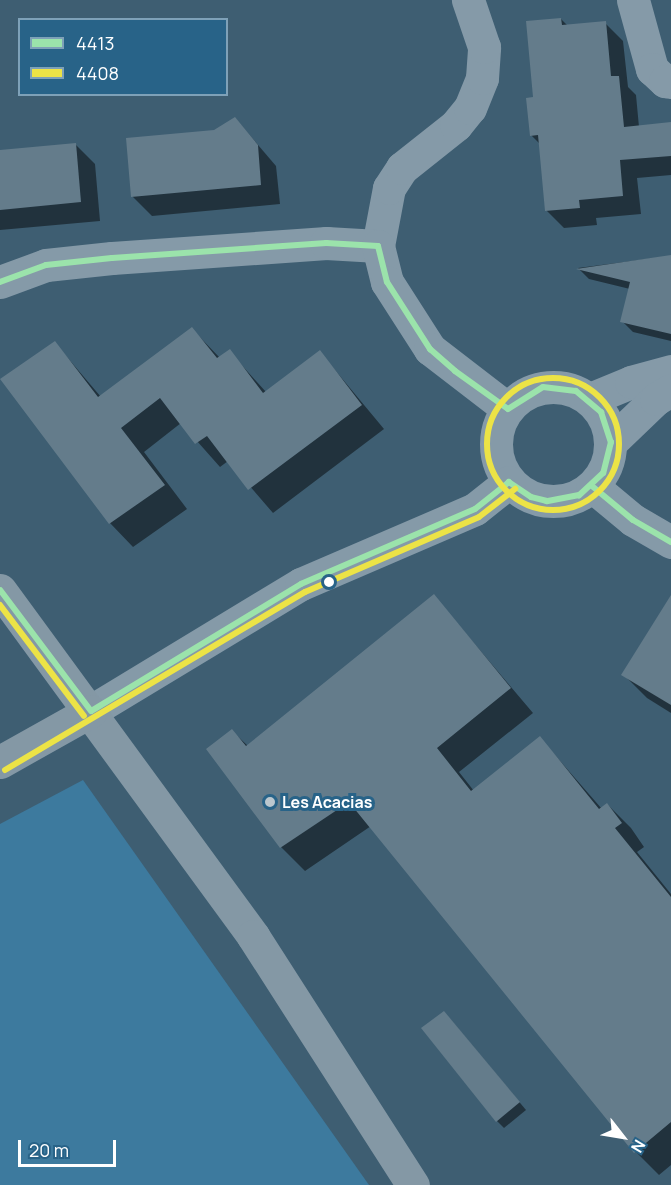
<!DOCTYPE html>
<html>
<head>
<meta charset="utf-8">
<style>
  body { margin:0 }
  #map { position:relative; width:671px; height:1185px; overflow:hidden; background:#3e5e72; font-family:Manrope,sans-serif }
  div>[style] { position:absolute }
  .green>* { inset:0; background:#3d7a9e }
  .shadow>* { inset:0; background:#0007 }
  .building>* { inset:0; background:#647c8b }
  .minor>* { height:33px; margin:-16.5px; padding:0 16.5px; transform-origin:16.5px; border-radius:16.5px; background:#859aa8 }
  .minor>.ring { margin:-16.5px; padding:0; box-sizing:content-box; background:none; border:33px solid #859aa8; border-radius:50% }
  .major>* { height:33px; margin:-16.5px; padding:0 16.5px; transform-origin:16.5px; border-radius:16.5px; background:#8498a5 }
  .bus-1>* { height:6px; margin:-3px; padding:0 3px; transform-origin:3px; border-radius:3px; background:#9be3ab }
  .bus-2>* { height:6px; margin:-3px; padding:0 3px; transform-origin:3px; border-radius:3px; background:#ece346 }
  .bus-2>.ring { margin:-3px; padding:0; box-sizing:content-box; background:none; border:6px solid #ece346; border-radius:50% }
  .dots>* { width:16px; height:16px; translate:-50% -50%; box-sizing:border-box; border:3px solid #286388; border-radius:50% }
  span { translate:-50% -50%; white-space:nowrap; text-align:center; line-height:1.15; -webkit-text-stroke:6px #286388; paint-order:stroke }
  .poi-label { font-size:16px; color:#fff; font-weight:700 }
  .left { translate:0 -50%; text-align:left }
  .legend { position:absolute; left:18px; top:18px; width:210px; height:78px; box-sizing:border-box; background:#286388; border:2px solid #7ea1b8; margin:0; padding:8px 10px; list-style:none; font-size:18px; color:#fff }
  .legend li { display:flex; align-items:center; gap:12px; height:30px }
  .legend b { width:30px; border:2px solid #7ea1b8 }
  .north { position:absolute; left:593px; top:1107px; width:60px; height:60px; -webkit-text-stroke:4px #286388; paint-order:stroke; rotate:121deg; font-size:16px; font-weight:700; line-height:24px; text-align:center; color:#fff }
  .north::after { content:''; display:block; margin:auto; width:21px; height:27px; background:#fff; clip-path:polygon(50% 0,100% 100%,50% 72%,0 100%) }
  .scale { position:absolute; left:18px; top:1140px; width:98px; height:27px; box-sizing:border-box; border:3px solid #fff; border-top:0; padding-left:8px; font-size:18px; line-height:21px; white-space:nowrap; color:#fff; -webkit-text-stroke:4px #286388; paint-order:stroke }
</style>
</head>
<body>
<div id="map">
  <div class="green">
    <i style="clip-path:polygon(83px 780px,369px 1185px,0 1185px,0 824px)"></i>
  </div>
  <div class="shadow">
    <i style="clip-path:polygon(561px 19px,568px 26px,605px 23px,623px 41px,628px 87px,636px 95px,639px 127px,671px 123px,671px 175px,637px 178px,641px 214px,596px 218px,597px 225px,564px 228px,546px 210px,540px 144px,531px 135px,535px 98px)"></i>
    <i style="clip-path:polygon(235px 118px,276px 166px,280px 204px,152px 216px,132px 196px)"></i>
    <i style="clip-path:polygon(75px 144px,95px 164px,100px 221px,0 230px,0 152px)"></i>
    <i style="clip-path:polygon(671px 256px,671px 341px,633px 332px,622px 321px,630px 289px,589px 279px,578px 268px)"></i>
    <i style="clip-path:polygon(192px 329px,220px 358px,229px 351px,266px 392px,320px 352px,384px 429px,273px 513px,228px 461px,220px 467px,181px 423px,144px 452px,187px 509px,133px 547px,110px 523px,55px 343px,101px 397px)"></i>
    <i style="clip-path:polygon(434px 596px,533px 713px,459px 772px,474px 791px,540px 738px,602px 809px,607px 804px,631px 828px,644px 847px,637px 852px,671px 894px,671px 1165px,659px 1175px,636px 1152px,371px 826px,305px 871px,281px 847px,208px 750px,232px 731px,248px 746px)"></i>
    <i style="clip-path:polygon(671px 603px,671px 713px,647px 698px,623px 674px)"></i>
    <i style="clip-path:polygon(450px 1019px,526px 1110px,504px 1128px,497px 1121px)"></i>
  </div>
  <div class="building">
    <i style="clip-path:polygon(561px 18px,562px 25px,606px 21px,611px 76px,619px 76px,624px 127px,671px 122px,671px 156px,620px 160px,623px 196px,579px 200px,580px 208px,545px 211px,538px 135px,530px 136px,526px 98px,533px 97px,526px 21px)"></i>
    <i style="clip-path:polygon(235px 117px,258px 145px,261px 185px,131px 197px,126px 138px,214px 130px)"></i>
    <i style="clip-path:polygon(76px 143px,81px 202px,0 210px,0 150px)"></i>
    <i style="clip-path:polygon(671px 255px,671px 334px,620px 322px,630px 282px,576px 269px)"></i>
    <i style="clip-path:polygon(192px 327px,217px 358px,230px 349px,263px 393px,320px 350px,362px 405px,248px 490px,207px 436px,195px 444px,160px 398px,121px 428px,165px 485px,109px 524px,0 379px,55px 341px,98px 397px)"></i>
    <i style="clip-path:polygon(434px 594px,511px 688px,437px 748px,471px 791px,540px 736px,599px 809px,607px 803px,622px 823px,615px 828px,671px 897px,671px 1122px,634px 1153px,349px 802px,280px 848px,206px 749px,232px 729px,246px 746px)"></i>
    <i style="clip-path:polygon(671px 595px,671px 705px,621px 675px)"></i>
    <i style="clip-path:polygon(444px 1011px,520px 1102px,496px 1122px,421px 1028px)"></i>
  </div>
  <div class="minor">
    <i style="left:633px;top:0;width:72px;rotate:74.6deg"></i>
    <i style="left:652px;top:69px;width:18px;rotate:43deg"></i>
    <i style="left:665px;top:81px;width:6px;rotate:9deg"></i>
    <i style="left:378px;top:246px;width:59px;rotate:-79.3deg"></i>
    <i style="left:389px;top:188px;width:24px;rotate:-57deg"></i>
    <i style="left:402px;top:168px;width:69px;rotate:-38.5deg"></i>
    <i style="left:456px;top:125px;width:22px;rotate:-51deg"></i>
    <i style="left:470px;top:108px;width:32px;rotate:-68deg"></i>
    <i style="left:482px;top:78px;width:31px;rotate:-86deg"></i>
    <i style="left:484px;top:47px;width:50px;rotate:-108.8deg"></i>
    <i style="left:0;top:282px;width:49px;rotate:-20.3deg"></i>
    <i style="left:46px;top:265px;width:66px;rotate:-6.1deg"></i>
    <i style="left:112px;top:258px;width:215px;rotate:-4deg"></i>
    <i style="left:326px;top:243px;width:52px;rotate:3.3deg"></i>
    <i style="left:378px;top:246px;width:37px;rotate:76deg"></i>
    <i style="left:387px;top:282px;width:80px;rotate:57.3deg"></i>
    <i style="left:430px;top:349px;width:98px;rotate:37.6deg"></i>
    <i class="ring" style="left:496px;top:387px;width:81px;height:81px"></i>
    <i style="left:590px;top:399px;width:44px;rotate:-22.5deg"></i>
    <i style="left:631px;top:382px;width:41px;rotate:-15.4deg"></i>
    <i style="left:611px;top:442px;width:62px;rotate:-43.7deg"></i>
    <i style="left:656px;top:399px;width:17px;rotate:-31deg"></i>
    <i style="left:592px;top:486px;width:53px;rotate:39.7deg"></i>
    <i style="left:633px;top:520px;width:44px;rotate:30.1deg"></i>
    <i style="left:91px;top:711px;width:245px;rotate:-31.2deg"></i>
    <i style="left:301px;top:584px;width:189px;rotate:-23.3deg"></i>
    <i style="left:475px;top:509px;width:43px;rotate:-38.5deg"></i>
  </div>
  <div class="major">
    <i style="left:0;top:590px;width:429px;rotate:53.8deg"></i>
    <i style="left:253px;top:936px;width:296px;rotate:57.3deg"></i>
    <i style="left:0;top:762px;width:104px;rotate:-29.3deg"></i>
  </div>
  <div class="bus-1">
    <i style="left:0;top:282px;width:49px;rotate:-20.3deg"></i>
    <i style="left:46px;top:265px;width:66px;rotate:-6.1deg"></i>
    <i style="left:112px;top:258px;width:215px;rotate:-4deg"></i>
    <i style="left:326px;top:243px;width:52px;rotate:3.3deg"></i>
    <i style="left:378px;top:246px;width:37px;rotate:76deg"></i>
    <i style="left:387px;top:282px;width:80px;rotate:57.3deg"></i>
    <i style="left:430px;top:349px;width:33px;rotate:41deg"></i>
    <i style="left:455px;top:371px;width:65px;rotate:35.6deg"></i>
    <i style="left:508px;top:409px;width:41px;rotate:-32.2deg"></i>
    <i style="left:543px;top:387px;width:33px;rotate:7deg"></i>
    <i style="left:576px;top:391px;width:33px;rotate:40deg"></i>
    <i style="left:601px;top:412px;width:32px;rotate:72deg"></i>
    <i style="left:611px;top:442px;width:32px;rotate:104deg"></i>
    <i style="left:603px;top:473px;width:33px;rotate:137deg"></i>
    <i style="left:579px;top:495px;width:33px;rotate:169deg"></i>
    <i style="left:547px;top:501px;width:16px;rotate:-166deg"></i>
    <i style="left:531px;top:497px;width:27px;rotate:-146deg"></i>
    <i style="left:509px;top:482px;width:43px;rotate:141.5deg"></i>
    <i style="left:475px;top:509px;width:189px;rotate:156.7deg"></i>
    <i style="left:301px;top:584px;width:245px;rotate:148.8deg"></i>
    <i style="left:91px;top:711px;width:151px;rotate:-126.9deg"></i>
    <i style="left:592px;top:486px;width:53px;rotate:39.7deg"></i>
    <i style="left:633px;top:520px;width:44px;rotate:30.1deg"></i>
  </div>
  <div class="bus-2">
    <i class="ring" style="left:487px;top:378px;width:126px;height:126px"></i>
    <i style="left:0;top:605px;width:139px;rotate:52.9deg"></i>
    <i style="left:5px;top:770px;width:349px;rotate:-30.7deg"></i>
    <i style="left:305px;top:592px;width:189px;rotate:-23.3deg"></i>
    <i style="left:479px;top:517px;width:46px;rotate:-37.9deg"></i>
  </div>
  <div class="dots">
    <i style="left:329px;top:582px;background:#fff"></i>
    <i style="left:270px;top:802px;background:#bbc7ce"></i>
  </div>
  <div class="poi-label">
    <span class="left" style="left:282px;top:802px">Les Acacias</span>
  </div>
  <ul class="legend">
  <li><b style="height:8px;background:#9be3ab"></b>4413</li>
  <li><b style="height:8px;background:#ece346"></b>4408</li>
  </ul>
  <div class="north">N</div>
  <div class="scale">20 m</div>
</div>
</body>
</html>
